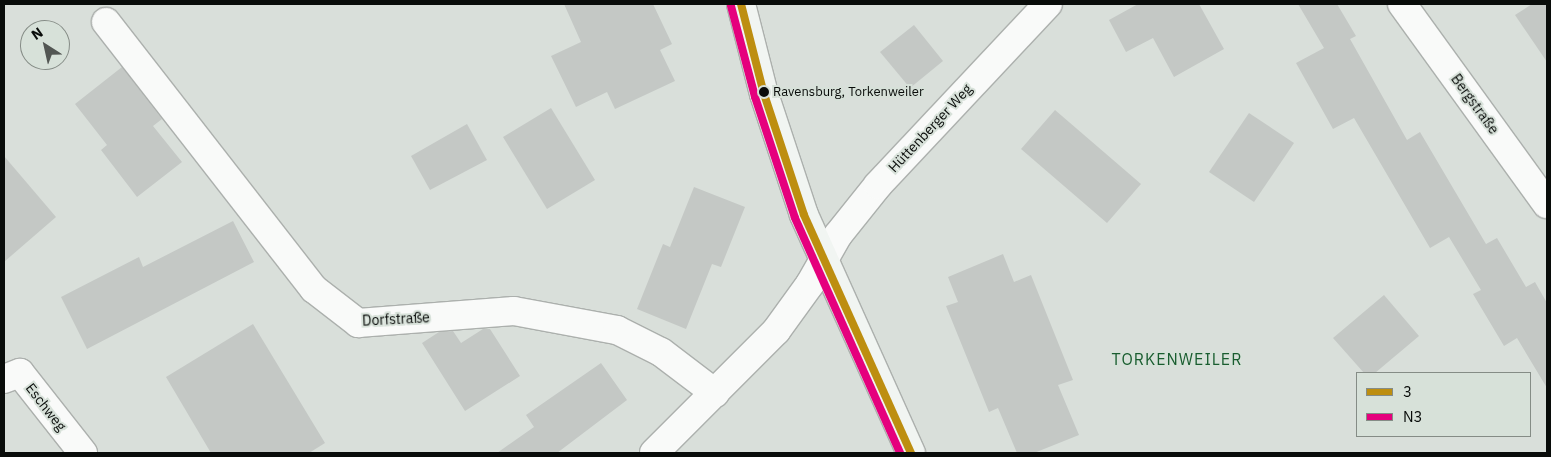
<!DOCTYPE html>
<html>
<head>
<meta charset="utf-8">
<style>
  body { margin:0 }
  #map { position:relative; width:1551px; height:457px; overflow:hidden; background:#d9dfda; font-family:"IBM Plex Sans",sans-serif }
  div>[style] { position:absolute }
  .building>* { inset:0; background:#c4c8c5 }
  .roads { filter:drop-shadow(1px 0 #acb0ad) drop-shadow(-1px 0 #acb0ad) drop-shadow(0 1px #acb0ad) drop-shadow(0 -1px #acb0ad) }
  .street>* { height:28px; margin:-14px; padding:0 14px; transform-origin:14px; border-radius:14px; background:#f9faf9 }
  .secondary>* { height:28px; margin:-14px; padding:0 14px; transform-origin:14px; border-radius:14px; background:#f1f5f2 }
  .bus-1>* { height:8px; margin:-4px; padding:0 4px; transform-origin:4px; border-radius:4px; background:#bd8e10 }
  .bus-2>* { height:8px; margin:-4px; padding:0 4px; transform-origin:4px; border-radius:4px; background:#e5007d }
  .dots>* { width:14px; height:14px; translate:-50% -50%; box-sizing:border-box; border:2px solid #d7e1d9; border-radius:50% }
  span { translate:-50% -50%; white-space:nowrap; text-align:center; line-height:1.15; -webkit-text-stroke:4px #d7e1d9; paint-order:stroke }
  .bus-label { font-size:13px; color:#090c0a }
  .left { translate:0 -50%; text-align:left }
  .street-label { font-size:14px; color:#090c0a }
  .quarter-label { font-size:16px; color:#195d2f; letter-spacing:1px }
  .frame { position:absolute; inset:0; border:5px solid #090c0a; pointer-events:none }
  .legend { position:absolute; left:1356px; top:372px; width:175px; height:65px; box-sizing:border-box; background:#d7e1d9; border:1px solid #858c86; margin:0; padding:6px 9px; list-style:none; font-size:15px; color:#090c0a }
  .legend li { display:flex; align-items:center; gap:10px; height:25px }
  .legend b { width:25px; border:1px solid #858c86 }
  .north { position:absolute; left:20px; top:20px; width:50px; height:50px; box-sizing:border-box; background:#d7e1d9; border:1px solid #858c86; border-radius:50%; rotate:325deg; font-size:14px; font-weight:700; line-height:20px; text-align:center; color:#090c0a }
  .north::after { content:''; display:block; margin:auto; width:18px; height:22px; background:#525653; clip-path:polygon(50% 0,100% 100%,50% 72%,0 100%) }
</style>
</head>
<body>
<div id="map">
  <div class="building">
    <i style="clip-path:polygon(564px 4px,653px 4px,672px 44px,660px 50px,675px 81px,615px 109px,607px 92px,576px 107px,551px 56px,581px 42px)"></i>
    <i style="clip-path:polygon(1138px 4px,1199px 4px,1224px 49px,1174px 77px,1153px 38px,1126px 52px,1109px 20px)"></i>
    <i style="clip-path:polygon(1298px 4px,1337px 4px,1356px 36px,1350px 39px,1407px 140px,1420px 132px,1486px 244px,1497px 238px,1526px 287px,1535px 282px,1547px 303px,1547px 388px,1517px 338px,1504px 346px,1473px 294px,1481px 290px,1449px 237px,1430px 248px,1354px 118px,1333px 129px,1296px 63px,1324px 48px)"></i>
    <i style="clip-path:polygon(1532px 4px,1547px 4px,1547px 62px,1515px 15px)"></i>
    <i style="clip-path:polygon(914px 25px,943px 61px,910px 88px,880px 52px)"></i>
    <i style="clip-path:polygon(122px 67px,162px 119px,153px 126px,182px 162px,137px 197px,101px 150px,107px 145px,75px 104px)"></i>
    <i style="clip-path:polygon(551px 108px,595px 180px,547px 209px,503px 137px)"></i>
    <i style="clip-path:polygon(1055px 110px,1141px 184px,1107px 223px,1021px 149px)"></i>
    <i style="clip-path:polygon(1249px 113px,1294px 143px,1254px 202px,1209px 172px)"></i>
    <i style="clip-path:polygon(467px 124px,487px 160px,430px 190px,411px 156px)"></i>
    <i style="clip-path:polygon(4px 156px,56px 217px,4px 262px)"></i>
    <i style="clip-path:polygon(694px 187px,745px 207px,721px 267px,712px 264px,686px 329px,637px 309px,663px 244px,670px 247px)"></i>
    <i style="clip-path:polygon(233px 221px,254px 262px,87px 349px,61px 297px,139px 257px,143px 267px)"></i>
    <i style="clip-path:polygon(1003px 254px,1014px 282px,1031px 275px,1073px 380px,1058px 385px,1079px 435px,1034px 453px,1017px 453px,998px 408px,989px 412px,946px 306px,958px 302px,948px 277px)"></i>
    <i style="clip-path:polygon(1384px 295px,1419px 336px,1375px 373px,1364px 373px,1333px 338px)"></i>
    <i style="clip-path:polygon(253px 324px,325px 443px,309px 453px,211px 453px,166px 377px)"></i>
    <i style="clip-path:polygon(483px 329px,490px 329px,520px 376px,465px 411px,422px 343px,439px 332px,453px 331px,461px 343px)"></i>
    <i style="clip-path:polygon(601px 363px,627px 400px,557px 453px,497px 453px,534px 427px,526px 415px)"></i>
  </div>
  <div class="roads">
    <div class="street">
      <i style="left:1402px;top:4px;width:247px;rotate:54.1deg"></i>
      <i style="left:106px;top:22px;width:338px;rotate:52.1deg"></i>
      <i style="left:314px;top:289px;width:56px;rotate:37.7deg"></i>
      <i style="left:358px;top:323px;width:156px;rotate:-4.4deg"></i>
      <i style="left:514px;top:311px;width:105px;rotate:10.5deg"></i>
      <i style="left:617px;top:330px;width:49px;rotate:26.6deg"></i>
      <i style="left:661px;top:352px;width:68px;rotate:37.2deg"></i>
      <i style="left:4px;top:379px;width:17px;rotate:-21deg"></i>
      <i style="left:20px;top:373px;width:102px;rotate:51.8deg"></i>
      <i style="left:654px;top:453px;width:173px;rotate:-45deg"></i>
      <i style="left:776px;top:331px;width:58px;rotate:-54.1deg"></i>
      <i style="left:810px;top:284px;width:56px;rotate:-60.3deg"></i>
      <i style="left:838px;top:235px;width:64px;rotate:-51.3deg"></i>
      <i style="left:878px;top:185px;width:248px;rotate:-46.8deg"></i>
    </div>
    <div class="secondary">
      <i style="left:741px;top:4px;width:93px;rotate:75.7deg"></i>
      <i style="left:764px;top:94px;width:127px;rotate:71.7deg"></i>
      <i style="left:804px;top:215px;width:261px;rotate:65.8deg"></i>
    </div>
  </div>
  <div class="bus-1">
    <i style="left:741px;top:4px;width:93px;rotate:75.7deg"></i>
    <i style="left:764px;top:94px;width:127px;rotate:71.7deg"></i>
    <i style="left:804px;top:215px;width:261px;rotate:65.8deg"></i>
  </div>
  <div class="bus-2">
    <i style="left:731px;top:6px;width:94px;rotate:75.2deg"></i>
    <i style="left:755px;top:97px;width:127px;rotate:71.7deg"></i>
    <i style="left:795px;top:218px;width:257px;rotate:65.9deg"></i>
  </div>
  <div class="dots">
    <i style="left:764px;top:92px;background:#090c0a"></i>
  </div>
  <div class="bus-label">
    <span class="left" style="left:773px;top:92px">Ravensburg, Torkenweiler</span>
  </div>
  <div class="street-label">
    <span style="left:1475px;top:104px;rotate:54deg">Bergstraße</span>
    <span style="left:930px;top:128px;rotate:-47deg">Hüttenberger Weg</span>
    <span style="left:396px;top:319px;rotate:-3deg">Dorfstraße</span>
    <span style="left:46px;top:407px;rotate:52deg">Eschweg</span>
  </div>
  <div class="quarter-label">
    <span style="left:1177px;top:359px">TORKENWEILER</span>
  </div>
  <div class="frame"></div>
  <ul class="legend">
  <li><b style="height:6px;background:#bd8e10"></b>3</li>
  <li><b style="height:6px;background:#e5007d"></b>N3</li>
  </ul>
  <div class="north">N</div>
</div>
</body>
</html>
